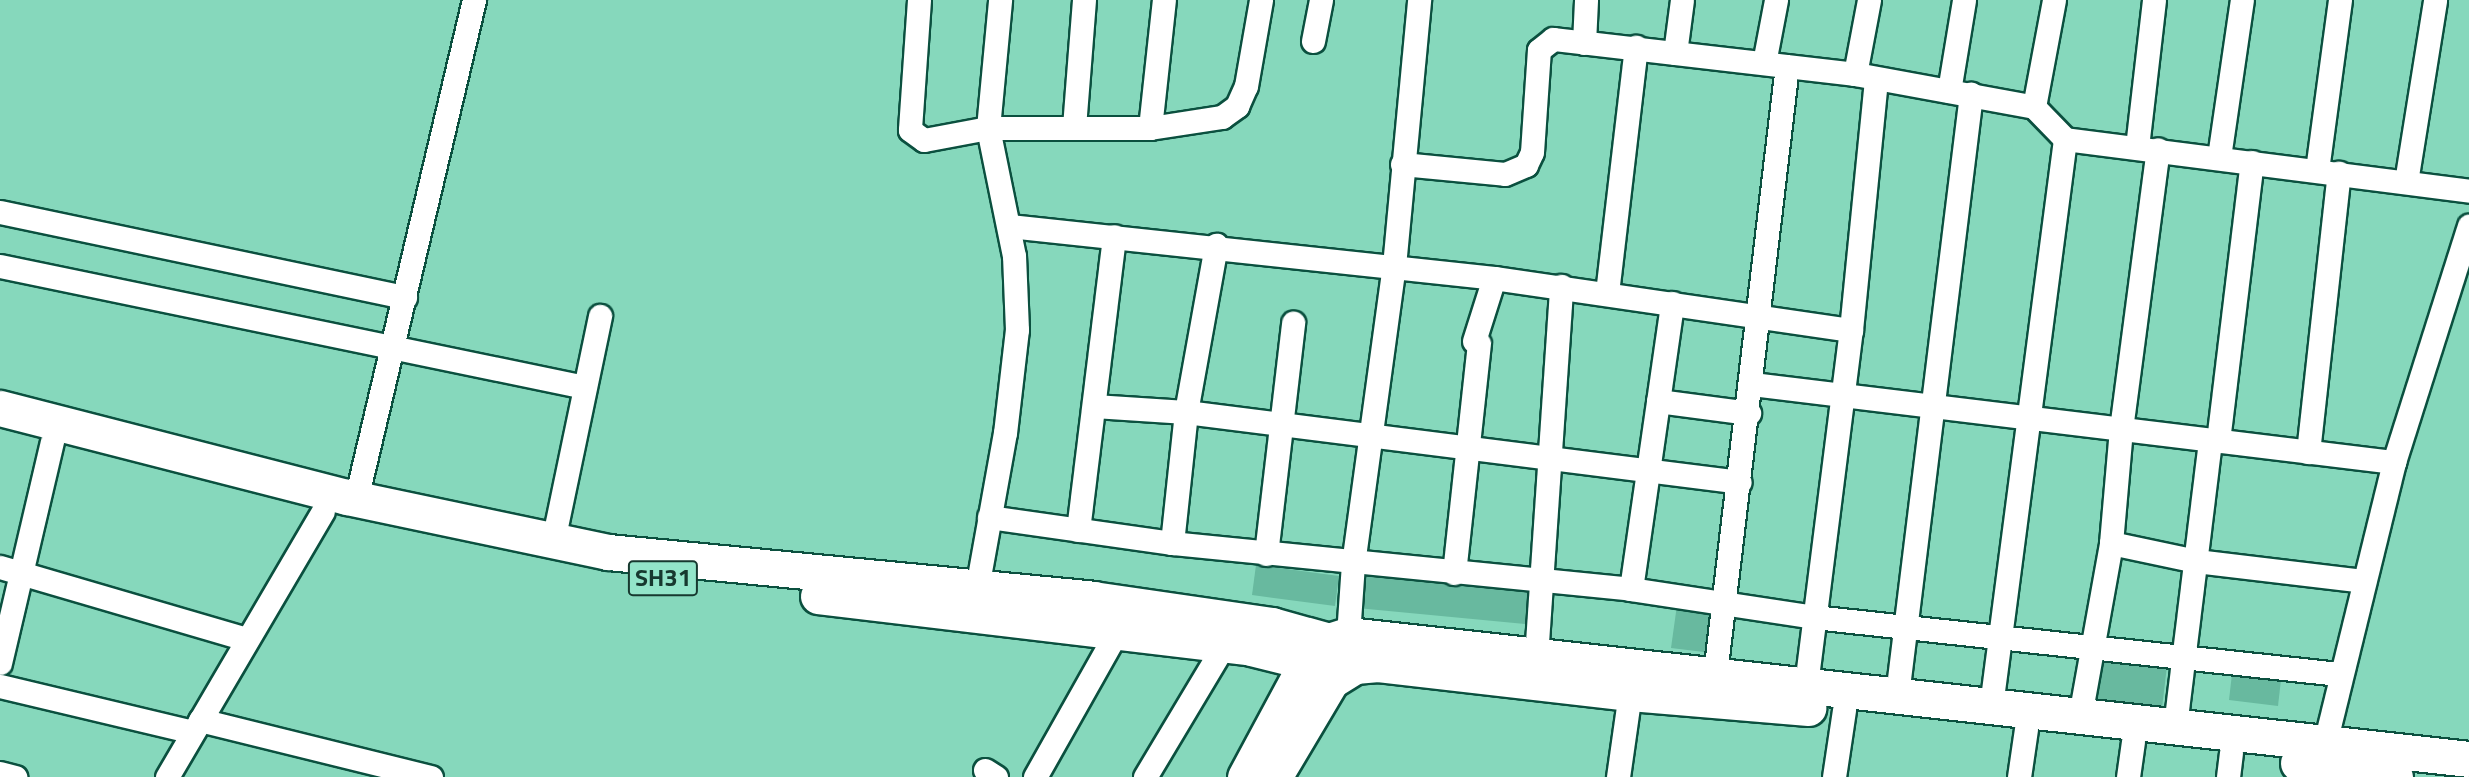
<!DOCTYPE html>
<html>
<head>
<meta charset="utf-8">
<style>
  body { margin:0 }
  #map { position:relative; width:2469px; height:777px; overflow:hidden; background:#86d8bc; font-family:"Titillium Web",sans-serif }
  div>[style] { position:absolute }
  .building>* { inset:0; background:#68b99f }
  .roads { filter:drop-shadow(2px 0 #0b503f) drop-shadow(-2px 0 #0b503f) drop-shadow(0 2px #0b503f) drop-shadow(0 -2px #0b503f) }
  .minor>* { height:23px; margin:-11.5px; padding:0 11.5px; transform-origin:11.5px; border-radius:11.5px; background:#fff }
  .primary>* { height:35px; margin:-17.5px; padding:0 17.5px; transform-origin:17.5px; border-radius:17.5px; background:#fff }
  span { translate:-50% -50%; white-space:nowrap; text-align:center; line-height:1.15; -webkit-text-stroke:7px #93e5c9; paint-order:stroke }
  .shield-label span { padding:2px 5px; background:#93e5c9; border:2px solid; border-radius:5px; -webkit-text-stroke-width:0 }
  .shield-label { font-size:24px; color:#17392f; font-weight:700 }
</style>
</head>
<body>
<div id="map">
  <div class="building">
    <i style="clip-path:polygon(1256px 565px,1339px 576px,1335px 606px,1252px 595px)"></i>
    <i style="clip-path:polygon(1360px 572px,1529px 588px,1525px 624px,1357px 608px)"></i>
    <i style="clip-path:polygon(1677px 605px,1718px 610px,1712px 653px,1671px 648px)"></i>
    <i style="clip-path:polygon(2096px 657px,2167px 666px,2162px 708px,2092px 699px)"></i>
    <i style="clip-path:polygon(2233px 665px,2282px 671px,2278px 706px,2229px 700px)"></i>
  </div>
  <div class="roads">
    <div class="minor">
      <i style="left:919px;top:0;width:130px;rotate:94deg"></i>
      <i style="left:910px;top:130px;width:17px;rotate:36deg"></i>
      <i style="left:924px;top:140px;width:65px;rotate:-10.6deg"></i>
      <i style="left:988px;top:128px;width:162px"></i>
      <i style="left:1150px;top:128px;width:73px;rotate:-8.7deg"></i>
      <i style="left:1222px;top:117px;width:19px;rotate:-36deg"></i>
      <i style="left:1237px;top:106px;width:22px;rotate:-66deg"></i>
      <i style="left:1246px;top:86px;width:87px;rotate:-80.1deg"></i>
      <i style="left:2054px;top:0;width:109px;rotate:100.6deg"></i>
      <i style="left:2034px;top:107px;width:45px;rotate:45.9deg"></i>
      <i style="left:2065px;top:139px;width:407px;rotate:7.3deg"></i>
      <i style="left:1313px;top:41px;width:42px;rotate:-79deg"></i>
      <i style="left:1584px;top:43px;width:43px;rotate:-87.3deg"></i>
      <i style="left:1675px;top:53px;width:53px;rotate:-82.5deg"></i>
      <i style="left:1764px;top:63px;width:64px;rotate:-79.2deg"></i>
      <i style="left:1855px;top:74px;width:75px;rotate:-79.3deg"></i>
      <i style="left:1949px;top:91px;width:92px;rotate:-80.6deg"></i>
      <i style="left:1074px;top:127px;width:127px;rotate:-85.5deg"></i>
      <i style="left:1150px;top:128px;width:129px;rotate:-83.8deg"></i>
      <i style="left:2137px;top:147px;width:148px;rotate:-83.4deg"></i>
      <i style="left:2219px;top:157px;width:159px;rotate:-81.7deg"></i>
      <i style="left:1402px;top:164px;width:103px;rotate:5.5deg"></i>
      <i style="left:1505px;top:174px;width:23px;rotate:-23deg"></i>
      <i style="left:1526px;top:165px;width:14px;rotate:-65deg"></i>
      <i style="left:1532px;top:152px;width:102px;rotate:-86.1deg"></i>
      <i style="left:1539px;top:50px;width:18px;rotate:-38deg"></i>
      <i style="left:1553px;top:39px;width:304px;rotate:6.6deg"></i>
      <i style="left:1855px;top:74px;width:182px;rotate:10.4deg"></i>
      <i style="left:2317px;top:170px;width:172px;rotate:-82.3deg"></i>
      <i style="left:2406px;top:182px;width:184px;rotate:-80.9deg"></i>
      <i style="left:0;top:212px;width:414px;rotate:11.9deg"></i>
      <i style="left:1009px;top:226px;width:488px;rotate:6.1deg"></i>
      <i style="left:1494px;top:278px;width:361px;rotate:8.3deg"></i>
      <i style="left:0;top:266px;width:597px;rotate:11.69deg"></i>
      <i style="left:1607px;top:293px;width:248px;rotate:-83.3deg"></i>
      <i style="left:1474px;top:341px;width:66px;rotate:-72.4deg"></i>
      <i style="left:1752px;top:384px;width:647px;rotate:6.93deg"></i>
      <i style="left:1658px;top:401px;width:92px;rotate:7.5deg"></i>
      <i style="left:1094px;top:406px;width:92px;rotate:3.7deg"></i>
      <i style="left:1186px;top:412px;width:558px;rotate:7.2deg"></i>
      <i style="left:2218px;top:441px;width:281px;rotate:-83.1deg"></i>
      <i style="left:2308px;top:452px;width:281px;rotate:-83.7deg"></i>
      <i style="left:356px;top:499px;width:513px;rotate:-76.7deg"></i>
      <i style="left:989px;top:517px;width:185px;rotate:8.1deg"></i>
      <i style="left:1172px;top:543px;width:461px;rotate:5.7deg"></i>
      <i style="left:1631px;top:589px;width:185px;rotate:8.7deg"></i>
      <i style="left:1814px;top:617px;width:528px;rotate:6.2deg"></i>
      <i style="left:1078px;top:530px;width:296px;rotate:-83deg"></i>
      <i style="left:553px;top:541px;width:230px;rotate:-78.2deg"></i>
      <i style="left:1172px;top:543px;width:132px;rotate:-83.9deg"></i>
      <i style="left:1186px;top:412px;width:170px;rotate:-79.8deg"></i>
      <i style="left:2111px;top:543px;width:87px;rotate:12deg"></i>
      <i style="left:2196px;top:561px;width:168px;rotate:6.8deg"></i>
      <i style="left:1266px;top:554px;width:233px;rotate:-83.3deg"></i>
      <i style="left:0;top:567px;width:257px;rotate:16.3deg"></i>
      <i style="left:1454px;top:573px;width:231px;rotate:-83.8deg"></i>
      <i style="left:977px;top:588px;width:158px;rotate:-79.8deg"></i>
      <i style="left:1005px;top:433px;width:104px;rotate:-83.4deg"></i>
      <i style="left:1017px;top:330px;width:74px;rotate:-92.3deg"></i>
      <i style="left:1014px;top:256px;width:131px;rotate:-101.5deg"></i>
      <i style="left:988px;top:128px;width:129px;rotate:-84.6deg"></i>
      <i style="left:1631px;top:589px;width:289px;rotate:-81.8deg"></i>
      <i style="left:1348px;top:635px;width:71px;rotate:-86deg"></i>
      <i style="left:1353px;top:564px;width:301px;rotate:-82.2deg"></i>
      <i style="left:1394px;top:266px;width:267px;rotate:-84.6deg"></i>
      <i style="left:1536px;top:657px;width:372px;rotate:-86.1deg"></i>
      <i style="left:0;top:663px;width:227px;rotate:-76.8deg"></i>
      <i style="left:1715px;top:674px;width:612px;rotate:-83.25deg"></i>
      <i style="left:1806px;top:685px;width:358px;rotate:-82.8deg"></i>
      <i style="left:1851px;top:330px;width:252px;rotate:-84.3deg"></i>
      <i style="left:0;top:686px;width:198px;rotate:13.4deg"></i>
      <i style="left:1897px;top:695px;width:606px;rotate:-82.98deg"></i>
      <i style="left:1991px;top:706px;width:572px;rotate:-82.56deg"></i>
      <i style="left:2080px;top:716px;width:176px;rotate:-79.8deg"></i>
      <i style="left:2111px;top:543px;width:114px;rotate:-85deg"></i>
      <i style="left:2121px;top:429px;width:282px;rotate:-82.5deg"></i>
      <i style="left:200px;top:720px;width:238px;rotate:13.9deg"></i>
      <i style="left:2175px;top:726px;width:288px;rotate:-83deg"></i>
      <i style="left:2325px;top:743px;width:289px;rotate:-76.2deg"></i>
      <i style="left:2394px;top:462px;width:248px;rotate:-72.4deg"></i>
      <i style="left:985px;top:770px;width:13px;rotate:32deg"></i>
      <i style="left:0;top:773px;width:16px;rotate:15deg"></i>
      <i style="left:167px;top:777px;width:308px;rotate:-59.6deg"></i>
      <i style="left:1035px;top:777px;width:163px;rotate:-60.6deg"></i>
      <i style="left:1145px;top:777px;width:154px;rotate:-59.1deg"></i>
      <i style="left:1618px;top:777px;width:85px;rotate:-81.9deg"></i>
      <i style="left:1834px;top:777px;width:68px;rotate:-81.5deg"></i>
      <i style="left:2019px;top:777px;width:49px;rotate:-81.7deg"></i>
      <i style="left:2128px;top:777px;width:36px;rotate:-82deg"></i>
      <i style="left:2228px;top:777px;width:24px;rotate:-83deg"></i>
    </div>
    <div class="primary">
      <i style="left:0;top:408px;width:358px;rotate:14.4deg"></i>
      <i style="left:347px;top:497px;width:267px;rotate:11.9deg"></i>
      <i style="left:608px;top:552px;width:487px;rotate:5.5deg"></i>
      <i style="left:1093px;top:599px;width:181px;rotate:8.3deg"></i>
      <i style="left:1272px;top:625px;width:59px;rotate:15.7deg"></i>
      <i style="left:1329px;top:641px;width:36px;rotate:44deg"></i>
      <i style="left:818px;top:596px;width:436px;rotate:6.8deg"></i>
      <i style="left:1251px;top:648px;width:58px;rotate:14deg"></i>
      <i style="left:1307px;top:662px;width:31px;rotate:38deg"></i>
      <i style="left:2298px;top:763px;width:98px;rotate:8.2deg"></i>
      <i style="left:1245px;top:777px;width:131px;rotate:-61.7deg"></i>
      <i style="left:1307px;top:662px;width:30px;rotate:-44deg"></i>
      <i style="left:1329px;top:641px;width:20px;rotate:-18deg"></i>
      <i style="left:1348px;top:635px;width:1128px;rotate:6.31deg"></i>
      <i style="left:1274px;top:777px;width:112px;rotate:-59.3deg"></i>
      <i style="left:1331px;top:681px;width:28px;rotate:-32deg"></i>
      <i style="left:1355px;top:666px;width:23px;rotate:-5deg"></i>
      <i style="left:1378px;top:664px;width:254px;rotate:6.6deg"></i>
      <i style="left:1630px;top:693px;width:179px;rotate:4.8deg"></i>
    </div>
  </div>
  <div class="shield-label">
    <span style="left:663px;top:578px">SH31</span>
  </div>
</div>
</body>
</html>
